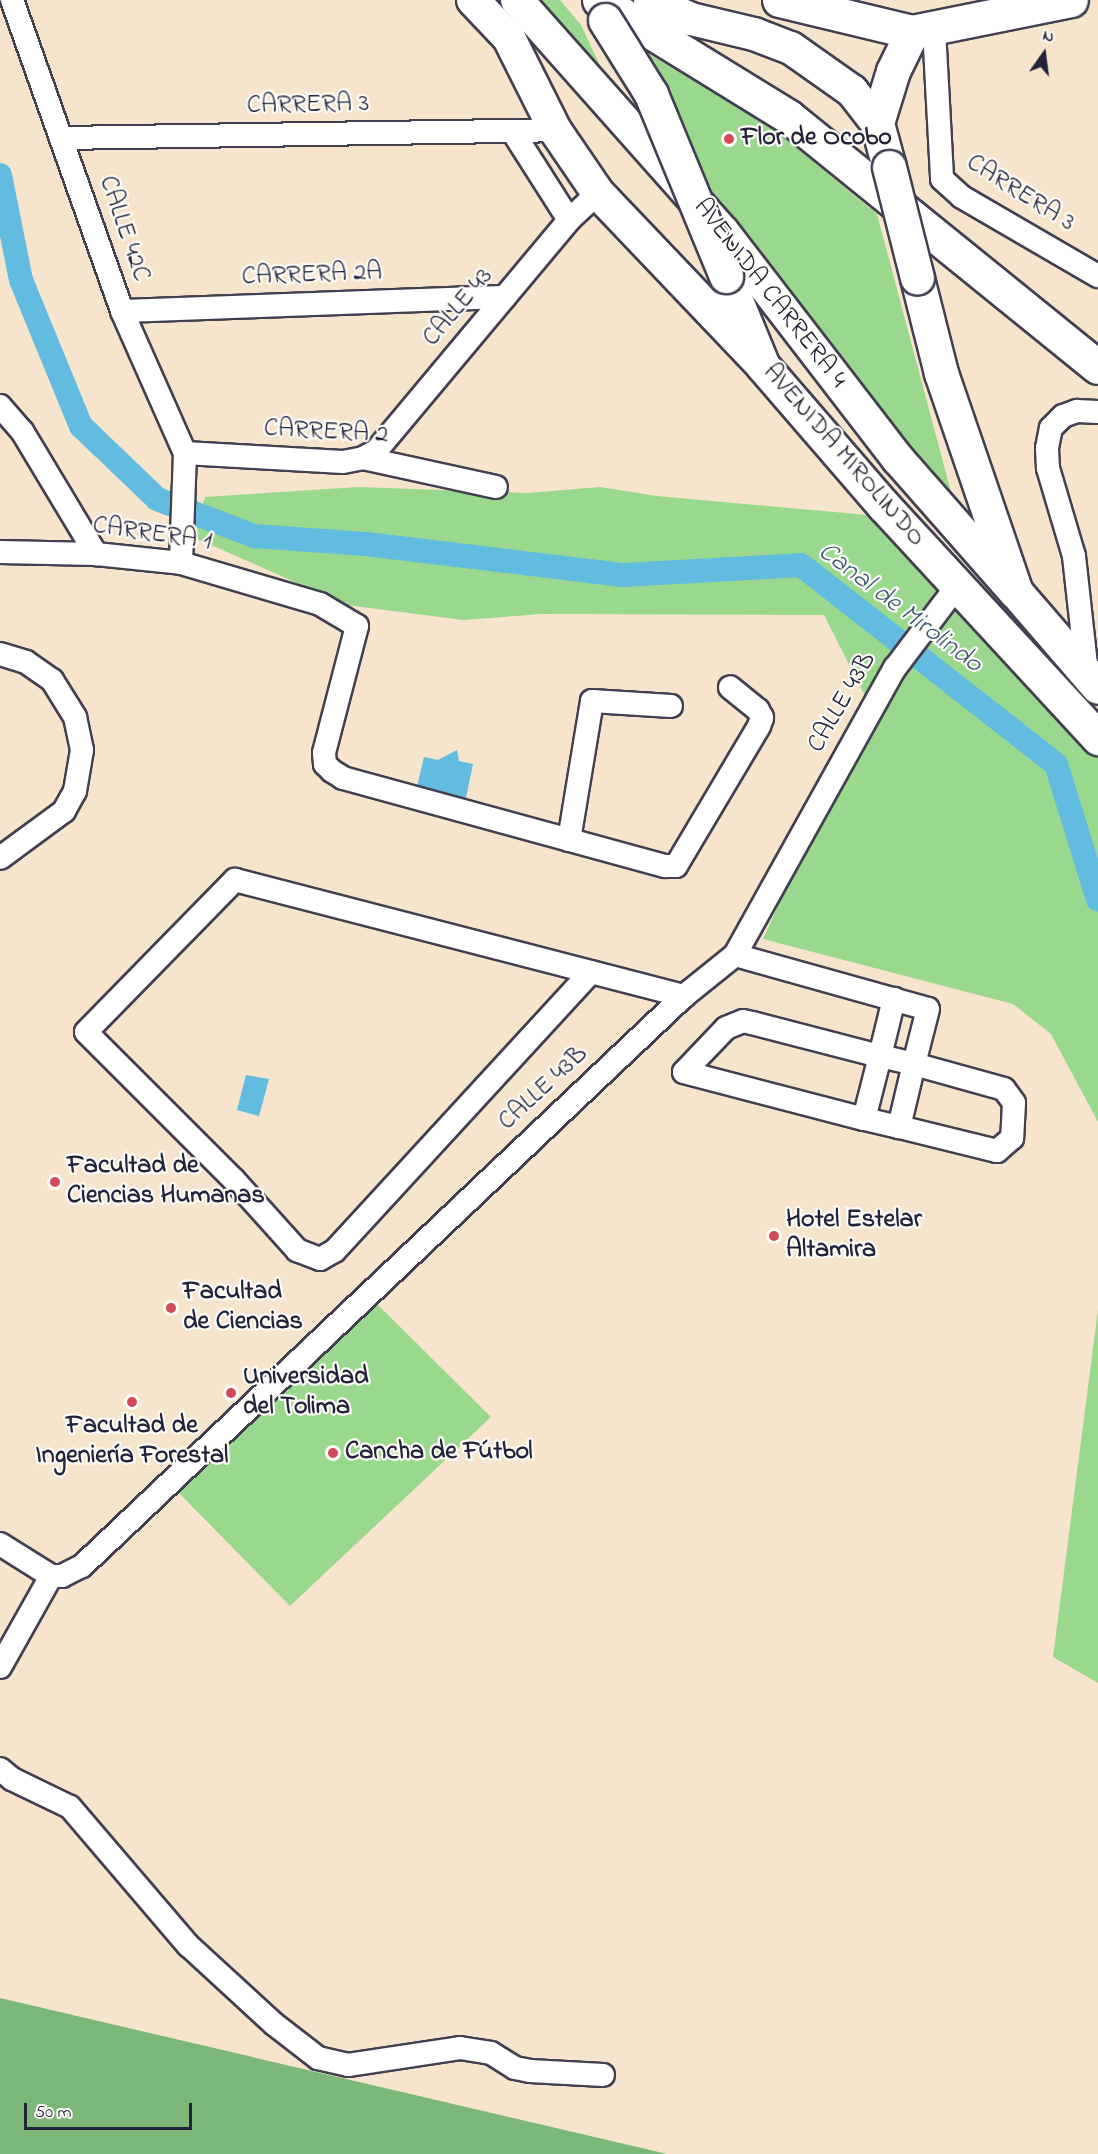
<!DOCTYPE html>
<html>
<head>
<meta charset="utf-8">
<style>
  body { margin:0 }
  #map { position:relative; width:1098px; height:2154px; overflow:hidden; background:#f6e4cc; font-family:"Indie Flower",sans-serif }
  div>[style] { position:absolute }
  .green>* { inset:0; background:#9ad88d }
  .forest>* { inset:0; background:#7bb878 }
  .water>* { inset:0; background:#61bcdf }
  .canal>* { height:24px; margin:-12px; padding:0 12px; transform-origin:12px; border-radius:12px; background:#61bcdf }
  .roads { filter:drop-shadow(2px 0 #423f51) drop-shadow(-2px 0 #423f51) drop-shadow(0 2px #423f51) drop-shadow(0 -2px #423f51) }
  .street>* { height:22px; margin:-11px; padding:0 11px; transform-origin:11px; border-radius:11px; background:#fff }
  .secondary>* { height:32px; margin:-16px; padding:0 16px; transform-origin:16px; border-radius:16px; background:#fff }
  .primary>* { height:33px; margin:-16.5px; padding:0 16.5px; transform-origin:16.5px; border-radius:16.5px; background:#fff }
  .bridges { filter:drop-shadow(2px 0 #423f51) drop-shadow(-2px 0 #423f51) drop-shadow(0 2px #423f51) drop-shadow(0 -2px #423f51) }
  .primary-bridge>* { height:33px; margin:-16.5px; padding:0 16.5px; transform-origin:16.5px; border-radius:16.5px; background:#fff }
  .dots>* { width:16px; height:16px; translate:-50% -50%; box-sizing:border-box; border:3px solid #fdfcf7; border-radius:50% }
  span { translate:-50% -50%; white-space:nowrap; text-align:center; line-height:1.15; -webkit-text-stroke:4.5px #fdfcf7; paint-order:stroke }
  .street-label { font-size:26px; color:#22223b }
  .poi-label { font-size:26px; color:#22223b; font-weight:700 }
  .left { translate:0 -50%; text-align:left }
  .water-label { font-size:27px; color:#385874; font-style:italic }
  .north { position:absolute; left:1014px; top:24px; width:60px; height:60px; -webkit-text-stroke:4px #fdfcf7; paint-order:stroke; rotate:14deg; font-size:16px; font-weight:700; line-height:24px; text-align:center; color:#22223b }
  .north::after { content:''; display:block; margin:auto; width:21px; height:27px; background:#22223b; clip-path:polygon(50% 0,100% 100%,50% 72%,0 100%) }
  .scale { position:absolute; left:24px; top:2103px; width:168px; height:27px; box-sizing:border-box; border:3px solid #22223b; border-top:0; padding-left:8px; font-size:18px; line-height:21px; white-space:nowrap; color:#22223b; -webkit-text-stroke:4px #fdfcf7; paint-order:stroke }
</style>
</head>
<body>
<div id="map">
  <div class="green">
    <i style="clip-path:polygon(530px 0,560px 0,581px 25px,619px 106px)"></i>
    <i style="clip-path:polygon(633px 45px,765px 122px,877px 214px,955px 507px,720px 215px)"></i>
    <i style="clip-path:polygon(358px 487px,527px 493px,600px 487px,657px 496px,868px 515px,1098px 755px,1098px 1122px,1051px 1034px,1013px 1004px,763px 939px,869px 704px,824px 615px,542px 614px,463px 620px,347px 605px,193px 537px,205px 497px)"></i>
    <i style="clip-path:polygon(376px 1303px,491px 1417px,290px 1606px,174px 1488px)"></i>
    <i style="clip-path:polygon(1098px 1310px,1098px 1683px,1053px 1657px)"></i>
  </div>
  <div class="forest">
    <i style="clip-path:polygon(0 1998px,432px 2099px,667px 2154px,0 2154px)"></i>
  </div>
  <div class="water">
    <i style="clip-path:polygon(457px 750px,459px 761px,473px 764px,466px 798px,417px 787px,424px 757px,438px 760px)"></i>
    <i style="clip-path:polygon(246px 1075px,269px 1079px,259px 1116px,237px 1110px)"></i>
  </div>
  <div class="canal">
    <i style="left:0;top:175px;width:107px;rotate:78.7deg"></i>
    <i style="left:21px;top:280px;width:158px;rotate:67.7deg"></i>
    <i style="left:81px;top:426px;width:105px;rotate:43.8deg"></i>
    <i style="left:157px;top:499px;width:104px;rotate:20.9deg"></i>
    <i style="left:254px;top:536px;width:112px;rotate:4.1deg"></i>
    <i style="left:366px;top:544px;width:260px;rotate:6.9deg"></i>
    <i style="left:624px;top:575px;width:177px;rotate:-3.2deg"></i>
    <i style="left:801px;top:565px;width:323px;rotate:38deg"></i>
    <i style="left:1056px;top:764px;width:142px;rotate:72.8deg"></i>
  </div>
  <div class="roads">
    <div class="street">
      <i style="left:12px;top:0;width:330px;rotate:70.5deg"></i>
      <i style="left:122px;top:311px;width:155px;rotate:66.1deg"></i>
      <i style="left:185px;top:453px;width:110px;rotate:92.1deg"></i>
      <i style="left:934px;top:29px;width:150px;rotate:86.9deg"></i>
      <i style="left:942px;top:179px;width:27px;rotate:42deg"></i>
      <i style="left:962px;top:197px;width:157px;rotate:30.2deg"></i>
      <i style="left:513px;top:132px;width:104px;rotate:57.5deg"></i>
      <i style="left:61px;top:138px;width:494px;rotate:-0.9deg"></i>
      <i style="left:122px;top:311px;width:383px;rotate:-2.1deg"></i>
      <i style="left:0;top:406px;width:33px;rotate:49deg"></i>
      <i style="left:22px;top:431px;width:144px;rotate:59deg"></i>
      <i style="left:185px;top:453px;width:158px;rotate:3.3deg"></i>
      <i style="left:343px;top:462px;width:20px;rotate:-11deg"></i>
      <i style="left:363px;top:458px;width:136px;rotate:12.3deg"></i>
      <i style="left:363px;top:458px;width:15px;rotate:-28deg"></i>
      <i style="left:376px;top:451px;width:301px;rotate:-50.1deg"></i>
      <i style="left:569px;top:220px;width:40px;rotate:-43deg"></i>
      <i style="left:0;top:552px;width:96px;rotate:1.2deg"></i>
      <i style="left:96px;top:554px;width:85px;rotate:6deg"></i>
      <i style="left:181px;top:563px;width:145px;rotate:16.4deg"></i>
      <i style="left:320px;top:604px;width:43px;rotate:30.7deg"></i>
      <i style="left:357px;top:626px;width:131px;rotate:104.6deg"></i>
      <i style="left:324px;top:753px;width:11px;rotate:85deg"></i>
      <i style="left:325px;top:764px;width:10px;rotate:45deg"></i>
      <i style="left:332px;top:771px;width:13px;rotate:32deg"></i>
      <i style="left:343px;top:778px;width:334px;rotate:15.3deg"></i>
      <i style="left:665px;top:866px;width:11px"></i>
      <i style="left:676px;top:866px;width:163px;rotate:-59.3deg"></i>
      <i style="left:759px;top:726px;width:9px;rotate:-69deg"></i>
      <i style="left:762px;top:718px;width:9px;rotate:-117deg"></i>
      <i style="left:758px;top:710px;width:36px;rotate:-141deg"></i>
      <i style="left:0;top:654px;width:27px;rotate:17deg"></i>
      <i style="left:26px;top:662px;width:32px;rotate:35deg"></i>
      <i style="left:52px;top:680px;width:44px;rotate:58.1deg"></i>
      <i style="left:75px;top:717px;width:34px;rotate:78deg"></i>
      <i style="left:82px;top:750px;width:42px;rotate:99.7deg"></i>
      <i style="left:75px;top:791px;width:23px;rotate:119deg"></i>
      <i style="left:64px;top:811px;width:79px;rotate:143.7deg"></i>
      <i style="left:1087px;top:674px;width:119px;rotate:-96.3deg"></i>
      <i style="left:1074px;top:556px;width:92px;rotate:-106.5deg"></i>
      <i style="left:1048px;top:468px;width:20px;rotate:-93deg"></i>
      <i style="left:1047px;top:448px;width:20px;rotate:-79deg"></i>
      <i style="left:1051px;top:428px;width:17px;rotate:-45deg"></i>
      <i style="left:1063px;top:416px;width:15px;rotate:-20deg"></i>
      <i style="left:1077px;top:411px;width:21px;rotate:3deg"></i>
      <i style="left:569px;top:840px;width:141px;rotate:-80.6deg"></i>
      <i style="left:592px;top:701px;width:79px;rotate:3.6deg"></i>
      <i style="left:735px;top:955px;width:200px;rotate:15.6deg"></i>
      <i style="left:928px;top:1009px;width:57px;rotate:104.3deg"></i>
      <i style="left:914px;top:1064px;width:93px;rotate:15.5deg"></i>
      <i style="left:1004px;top:1089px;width:17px;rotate:54deg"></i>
      <i style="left:1014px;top:1103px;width:35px;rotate:93deg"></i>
      <i style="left:1012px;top:1138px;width:20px;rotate:139deg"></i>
      <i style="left:997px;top:1151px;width:101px;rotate:-166.2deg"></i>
      <i style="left:591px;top:972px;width:379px;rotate:132.6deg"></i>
      <i style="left:334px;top:1251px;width:16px;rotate:150deg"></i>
      <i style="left:320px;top:1259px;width:25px;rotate:-159deg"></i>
      <i style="left:297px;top:1250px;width:94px;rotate:-132deg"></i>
      <i style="left:234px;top:1180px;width:209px;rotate:-135deg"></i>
      <i style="left:86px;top:1032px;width:213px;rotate:-45.6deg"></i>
      <i style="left:235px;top:880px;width:464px;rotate:14.5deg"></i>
      <i style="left:864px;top:1119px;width:186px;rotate:-165.4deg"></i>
      <i style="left:684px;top:1072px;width:61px;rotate:-46.3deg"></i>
      <i style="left:726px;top:1028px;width:18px;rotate:-22deg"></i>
      <i style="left:743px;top:1021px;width:9px;rotate:13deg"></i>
      <i style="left:752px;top:1023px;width:132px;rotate:14.5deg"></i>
      <i style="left:880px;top:1056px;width:35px;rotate:13deg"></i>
      <i style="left:914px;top:1064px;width:65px;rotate:103.4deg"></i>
      <i style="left:899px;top:1127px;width:36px;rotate:-167deg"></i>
      <i style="left:864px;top:1119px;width:65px;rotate:-75.7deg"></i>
      <i style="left:880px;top:1056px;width:59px;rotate:-76.2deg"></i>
      <i style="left:0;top:1544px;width:60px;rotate:32.1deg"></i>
      <i style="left:51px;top:1576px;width:11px"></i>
      <i style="left:62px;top:1576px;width:22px;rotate:-27deg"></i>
      <i style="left:82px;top:1566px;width:829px;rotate:-43.44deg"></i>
      <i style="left:684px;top:996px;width:65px;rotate:-38.8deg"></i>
      <i style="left:735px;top:955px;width:329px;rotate:-60.9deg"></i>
      <i style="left:895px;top:668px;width:103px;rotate:-52.9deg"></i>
      <i style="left:0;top:1667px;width:104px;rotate:-60.7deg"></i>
      <i style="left:0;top:1769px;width:16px;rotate:40deg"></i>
      <i style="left:12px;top:1779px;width:64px;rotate:25.8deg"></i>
      <i style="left:70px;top:1807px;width:182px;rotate:49.5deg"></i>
      <i style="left:188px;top:1945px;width:117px;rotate:42.6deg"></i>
      <i style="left:274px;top:2024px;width:56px;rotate:37.7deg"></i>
      <i style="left:318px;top:2058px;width:31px;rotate:13deg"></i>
      <i style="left:348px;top:2065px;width:113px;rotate:-8.6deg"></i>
      <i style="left:460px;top:2048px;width:31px;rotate:9deg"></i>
      <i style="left:491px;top:2053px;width:28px;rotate:32deg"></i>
      <i style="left:515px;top:2068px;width:15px;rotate:11deg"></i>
      <i style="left:530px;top:2071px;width:73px;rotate:3.1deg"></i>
    </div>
    <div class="secondary">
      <i style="left:473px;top:0;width:52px;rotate:46.5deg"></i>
      <i style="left:509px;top:38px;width:103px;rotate:63.4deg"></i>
      <i style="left:555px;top:130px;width:76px;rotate:55.7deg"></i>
      <i style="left:598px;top:193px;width:239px;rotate:46.4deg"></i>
      <i style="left:517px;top:0;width:310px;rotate:48.4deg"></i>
      <i style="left:723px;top:232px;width:287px;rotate:52.4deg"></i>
      <i style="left:898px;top:459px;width:177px;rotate:48.7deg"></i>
      <i style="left:650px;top:0;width:45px;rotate:24.9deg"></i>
      <i style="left:691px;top:19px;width:65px;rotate:13.4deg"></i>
      <i style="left:754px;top:34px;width:40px;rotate:21deg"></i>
      <i style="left:791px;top:48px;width:75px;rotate:35.2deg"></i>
      <i style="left:852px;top:91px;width:41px;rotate:52deg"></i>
    </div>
    <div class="primary">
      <i style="left:599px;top:0;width:223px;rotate:31.6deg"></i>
      <i style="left:789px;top:117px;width:397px;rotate:39deg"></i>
      <i style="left:779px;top:0;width:137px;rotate:13.5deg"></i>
      <i style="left:912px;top:32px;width:162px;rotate:-11.4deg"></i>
      <i style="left:889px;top:167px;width:46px;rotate:-105.3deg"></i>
      <i style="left:877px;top:123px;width:54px;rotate:-72.9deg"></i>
      <i style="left:893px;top:71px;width:43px;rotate:-64deg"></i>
      <i style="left:726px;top:276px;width:97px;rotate:67.7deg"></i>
      <i style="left:763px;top:366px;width:185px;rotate:49.2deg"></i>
      <i style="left:884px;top:506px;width:316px;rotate:47.3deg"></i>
      <i style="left:917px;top:278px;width:98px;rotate:75.8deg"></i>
      <i style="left:941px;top:373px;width:231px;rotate:71.1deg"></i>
      <i style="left:1016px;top:592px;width:125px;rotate:49.2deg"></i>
    </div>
  </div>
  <div class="bridges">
    <div class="primary-bridge">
      <i style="left:605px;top:20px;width:87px;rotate:58.1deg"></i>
      <i style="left:651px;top:94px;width:197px;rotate:67.6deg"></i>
      <i style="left:889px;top:167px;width:114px;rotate:75.8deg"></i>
    </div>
  </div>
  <div class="dots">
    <i style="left:729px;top:139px;background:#d1495b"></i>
    <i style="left:55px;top:1182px;background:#d1495b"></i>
    <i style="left:774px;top:1236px;background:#d1495b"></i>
    <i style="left:171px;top:1308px;background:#d1495b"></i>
    <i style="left:231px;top:1393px;background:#d1495b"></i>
    <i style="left:132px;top:1402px;background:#d1495b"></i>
    <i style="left:333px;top:1453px;background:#d1495b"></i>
  </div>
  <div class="street-label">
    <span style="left:308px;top:106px;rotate:-1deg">CARRERA 3</span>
    <span style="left:1020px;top:194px;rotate:32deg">CARRERA 3</span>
    <span style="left:123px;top:229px;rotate:71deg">CALLE 42C</span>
    <span style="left:312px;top:276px;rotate:-2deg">CARRERA 2A</span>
    <span style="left:769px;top:294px;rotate:52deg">AVENIDA CARRERA 4</span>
    <span style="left:459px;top:308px;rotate:-50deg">CALLE 43</span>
    <span style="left:326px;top:433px;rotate:3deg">CARRERA 2</span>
    <span style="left:843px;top:456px;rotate:49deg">AVENIDA MIROLINDO</span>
    <span style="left:152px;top:535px;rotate:8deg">CARRERA 1</span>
    <span style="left:843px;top:703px;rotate:-60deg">CALLE 43B</span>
    <span style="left:544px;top:1089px;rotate:-43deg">CALLE 43B</span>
  </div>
  <div class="poi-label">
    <span class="left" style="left:741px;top:139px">Flor de Ocobo</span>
    <span class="left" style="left:67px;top:1182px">Facultad de<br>Ciencias Humanas</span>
    <span class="left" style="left:786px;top:1236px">Hotel Estelar<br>Altamira</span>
    <span class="left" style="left:183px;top:1308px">Facultad<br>de Ciencias</span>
    <span class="left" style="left:243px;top:1393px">Universidad<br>del Tolima</span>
    <span style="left:132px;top:1442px">Facultad de<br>Ingeniería Forestal</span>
    <span class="left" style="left:345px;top:1453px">Cancha de Fútbol</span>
  </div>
  <div class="water-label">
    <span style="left:900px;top:608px;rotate:37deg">Canal de Mirolindo</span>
  </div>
  <div class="north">N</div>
  <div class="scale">50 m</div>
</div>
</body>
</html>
